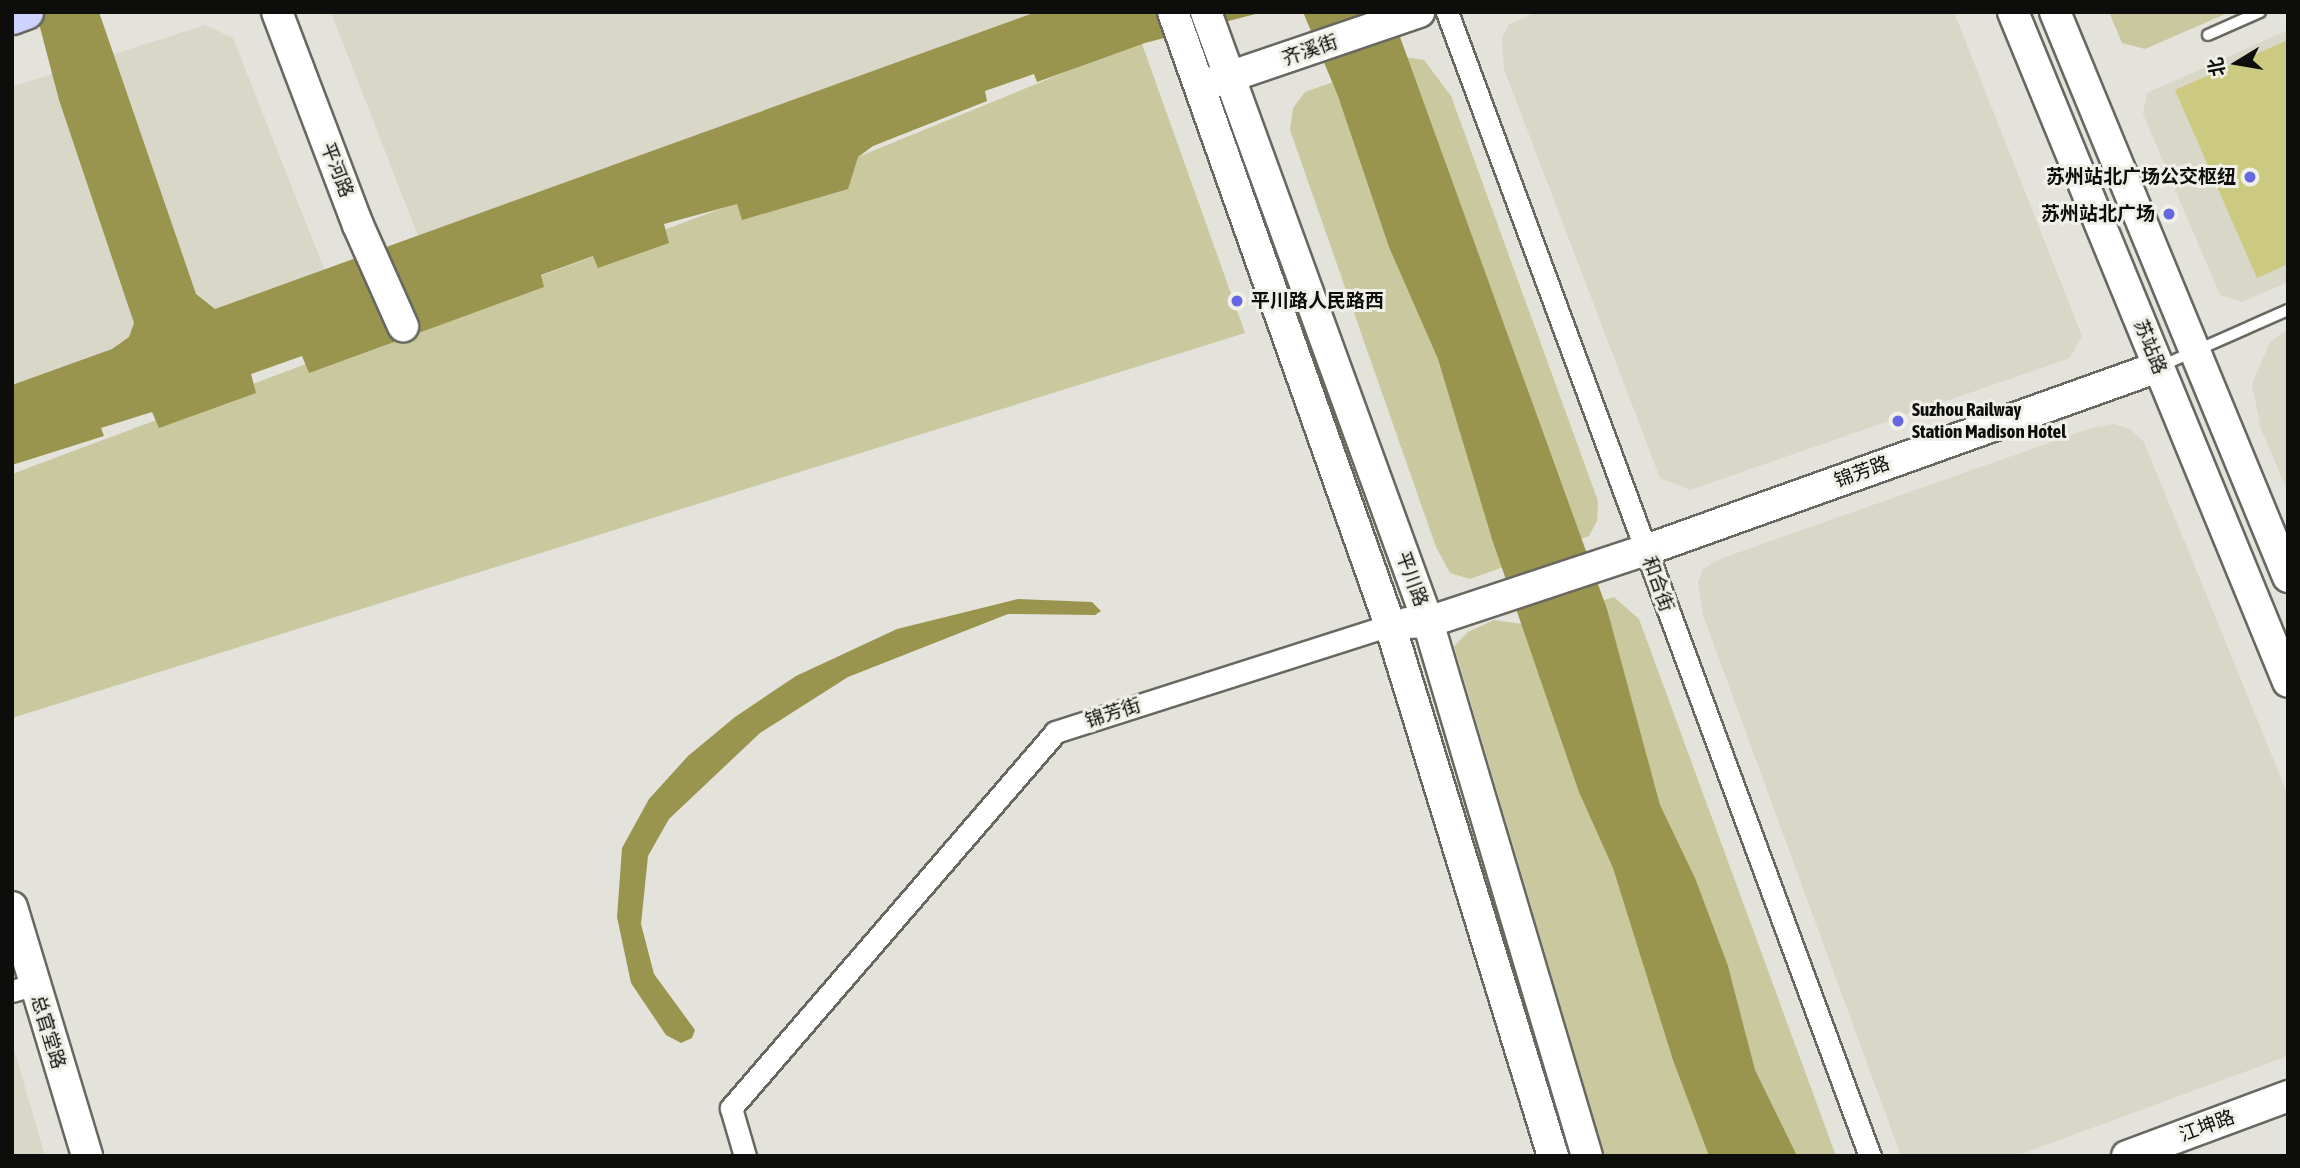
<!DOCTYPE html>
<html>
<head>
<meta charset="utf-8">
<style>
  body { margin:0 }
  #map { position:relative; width:2300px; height:1168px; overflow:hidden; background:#e3e3db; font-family:"Asap Condensed","Noto Sans SC",sans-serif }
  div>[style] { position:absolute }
  .built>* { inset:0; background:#d8d7c8 }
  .green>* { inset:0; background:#cac89e }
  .water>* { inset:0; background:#99954e }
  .building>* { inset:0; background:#ccc980 }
  .roads { filter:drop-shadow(2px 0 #686861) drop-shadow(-2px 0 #686861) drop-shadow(0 2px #686861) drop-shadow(0 -2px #686861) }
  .lane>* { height:10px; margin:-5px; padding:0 5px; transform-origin:5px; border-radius:5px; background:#fff }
  .street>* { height:21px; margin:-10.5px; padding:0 10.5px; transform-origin:10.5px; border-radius:10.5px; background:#fff }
  .secondary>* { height:30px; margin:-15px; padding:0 15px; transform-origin:15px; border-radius:15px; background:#fff }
  .primary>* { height:33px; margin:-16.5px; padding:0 16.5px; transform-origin:16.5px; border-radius:16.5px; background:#cdd3fc }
  .dots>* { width:19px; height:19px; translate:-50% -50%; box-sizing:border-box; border:4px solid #f0f0e8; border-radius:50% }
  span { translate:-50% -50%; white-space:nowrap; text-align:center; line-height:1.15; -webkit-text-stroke:6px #f0f0e8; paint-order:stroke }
  .street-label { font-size:19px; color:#0d0d0b }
  .poi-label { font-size:19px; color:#0d0d0b; font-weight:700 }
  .right { translate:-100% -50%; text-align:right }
  .left { translate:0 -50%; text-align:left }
  .frame { position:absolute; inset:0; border:14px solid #0d0d0b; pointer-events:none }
  .north { position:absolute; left:2202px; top:28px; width:70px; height:70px; -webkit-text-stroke:5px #f0f0e8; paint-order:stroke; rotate:259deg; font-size:19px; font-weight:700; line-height:28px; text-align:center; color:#0d0d0b }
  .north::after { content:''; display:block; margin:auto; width:24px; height:32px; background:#0d0d0b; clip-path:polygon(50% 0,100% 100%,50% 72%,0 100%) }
</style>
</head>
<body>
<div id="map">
  <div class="built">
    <i style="clip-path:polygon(331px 12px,1036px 12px,418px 236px)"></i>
    <i style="clip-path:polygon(1537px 12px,1954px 12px,2082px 336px,2070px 358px,1690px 490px,1660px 478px,1504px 69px,1502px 38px,1509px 24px)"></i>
    <i style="clip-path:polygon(205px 25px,233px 38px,325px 271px,12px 385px,12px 87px)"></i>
    <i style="clip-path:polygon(2288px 30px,2288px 282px,2242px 302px,2220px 295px,2143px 114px,2147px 93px)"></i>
    <i style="clip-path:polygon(2288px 329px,2288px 492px,2261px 429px,2252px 384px,2270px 342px)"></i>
    <i style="clip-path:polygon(2114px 424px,2130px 429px,2144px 442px,2288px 795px,2288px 1056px,2016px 1156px,1901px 1156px,1703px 615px,1698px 582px,1703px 569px,1720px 559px,2091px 428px)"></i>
    <i style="clip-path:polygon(12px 1048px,16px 1056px,45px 1156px,12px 1156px)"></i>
  </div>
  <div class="green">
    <i style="clip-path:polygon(2109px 12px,2230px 12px,2145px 49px,2122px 43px)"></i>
    <i style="clip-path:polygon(1141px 41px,1245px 333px,12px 718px,12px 474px,848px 161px)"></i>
    <i style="clip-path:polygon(1404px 57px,1424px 60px,1451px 96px,1598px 501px,1597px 521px,1589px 536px,1470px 579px,1450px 573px,1436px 547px,1290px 130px,1293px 108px,1305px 92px)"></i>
    <i style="clip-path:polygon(1614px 597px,1639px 619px,1836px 1156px,1605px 1156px,1454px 646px,1468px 632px,1494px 620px,1523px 624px)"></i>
  </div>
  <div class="water">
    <i style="clip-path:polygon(36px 12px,99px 12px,196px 294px,215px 309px,1036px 12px,1263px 12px,1145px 43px,1037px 82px,1034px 74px,985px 91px,987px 101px,873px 146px,858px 157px,848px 189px,742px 220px,737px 204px,664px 224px,669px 243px,598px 268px,593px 256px,541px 275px,544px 287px,309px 373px,302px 356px,251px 374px,256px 393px,159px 428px,152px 412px,101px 428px,104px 436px,12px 465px,12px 385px,112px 349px,129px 337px,134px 323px,59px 100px)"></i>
    <i style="clip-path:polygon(1303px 12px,1391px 12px,1607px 609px,1660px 805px,1695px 878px,1728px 966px,1755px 1070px,1797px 1156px,1709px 1156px,1673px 1060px,1613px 868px,1579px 792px,1492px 539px,1438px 359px,1389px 247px,1338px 96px)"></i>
    <i style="clip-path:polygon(1018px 599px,1092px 602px,1101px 611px,1095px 615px,1008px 614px,848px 677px,760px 733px,669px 819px,648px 856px,641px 924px,654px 974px,695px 1030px,692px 1038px,681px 1043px,666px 1035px,631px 983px,617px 917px,622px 848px,649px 799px,688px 756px,735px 717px,796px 676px,897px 629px)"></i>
  </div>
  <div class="building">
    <i style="clip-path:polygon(2288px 40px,2288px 264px,2257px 278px,2175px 90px)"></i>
  </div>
  <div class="roads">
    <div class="lane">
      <i style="left:2208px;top:35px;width:57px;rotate:-23.9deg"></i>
      <i style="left:2161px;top:366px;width:139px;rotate:-23.8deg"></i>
    </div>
    <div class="street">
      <i style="left:1447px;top:12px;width:1220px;rotate:69.71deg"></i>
      <i style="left:12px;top:991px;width:22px;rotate:-16deg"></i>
      <i style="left:745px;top:1156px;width:50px;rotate:-106.3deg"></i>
      <i style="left:731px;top:1108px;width:496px;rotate:-49.2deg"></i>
      <i style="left:1055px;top:732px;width:352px;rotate:-17.7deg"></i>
    </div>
    <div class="secondary">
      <i style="left:277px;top:12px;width:228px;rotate:69.2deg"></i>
      <i style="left:358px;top:225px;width:111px;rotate:66deg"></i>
      <i style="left:1173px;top:12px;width:650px;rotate:70.51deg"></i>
      <i style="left:1390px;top:625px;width:555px;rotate:72.94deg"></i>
      <i style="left:1206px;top:12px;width:649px;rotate:70deg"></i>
      <i style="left:1428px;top:622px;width:557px;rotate:73.42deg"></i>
      <i style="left:2013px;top:12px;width:724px;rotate:67.68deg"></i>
      <i style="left:2055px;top:12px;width:611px;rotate:67.59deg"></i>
      <i style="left:1211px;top:83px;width:220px;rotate:-18.8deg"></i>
      <i style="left:1407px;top:623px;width:21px;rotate:-3deg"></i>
      <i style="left:1428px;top:622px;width:230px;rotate:-18.3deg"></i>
      <i style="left:1646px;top:550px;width:544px;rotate:-19.67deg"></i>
      <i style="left:12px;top:907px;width:260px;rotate:73.2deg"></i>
      <i style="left:2127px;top:1156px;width:172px;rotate:-20.4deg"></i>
    </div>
    <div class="primary">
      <i style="left:12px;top:17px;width:15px;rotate:-20deg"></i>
    </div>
  </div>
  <div class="dots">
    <i style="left:2250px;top:177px;background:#6568e1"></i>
    <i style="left:2169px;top:214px;background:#6568e1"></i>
    <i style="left:1237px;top:301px;background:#6568e1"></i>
    <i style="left:1898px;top:421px;background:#6568e1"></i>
  </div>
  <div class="street-label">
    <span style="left:1310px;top:50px;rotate:-19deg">齐溪街</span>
    <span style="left:337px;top:170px;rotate:69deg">平河路</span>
    <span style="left:2150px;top:347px;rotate:68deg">苏站路</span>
    <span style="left:1862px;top:472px;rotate:-20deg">锦芳路</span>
    <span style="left:1412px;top:579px;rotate:70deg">平川路</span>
    <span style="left:1658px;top:584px;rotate:70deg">和合街</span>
    <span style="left:1113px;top:713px;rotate:-18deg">锦芳街</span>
    <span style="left:48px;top:1032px;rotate:73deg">总官堂路</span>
    <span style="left:2207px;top:1126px;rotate:-20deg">江坤路</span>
  </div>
  <div class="poi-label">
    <span class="right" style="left:2236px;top:177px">苏州站北广场公交枢纽</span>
    <span class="right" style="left:2155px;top:214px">苏州站北广场</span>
    <span class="left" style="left:1251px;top:301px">平川路人民路西</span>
    <span class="left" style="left:1912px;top:421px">Suzhou Railway<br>Station Madison Hotel</span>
  </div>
  <div class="frame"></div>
  <div class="north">北</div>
</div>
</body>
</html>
